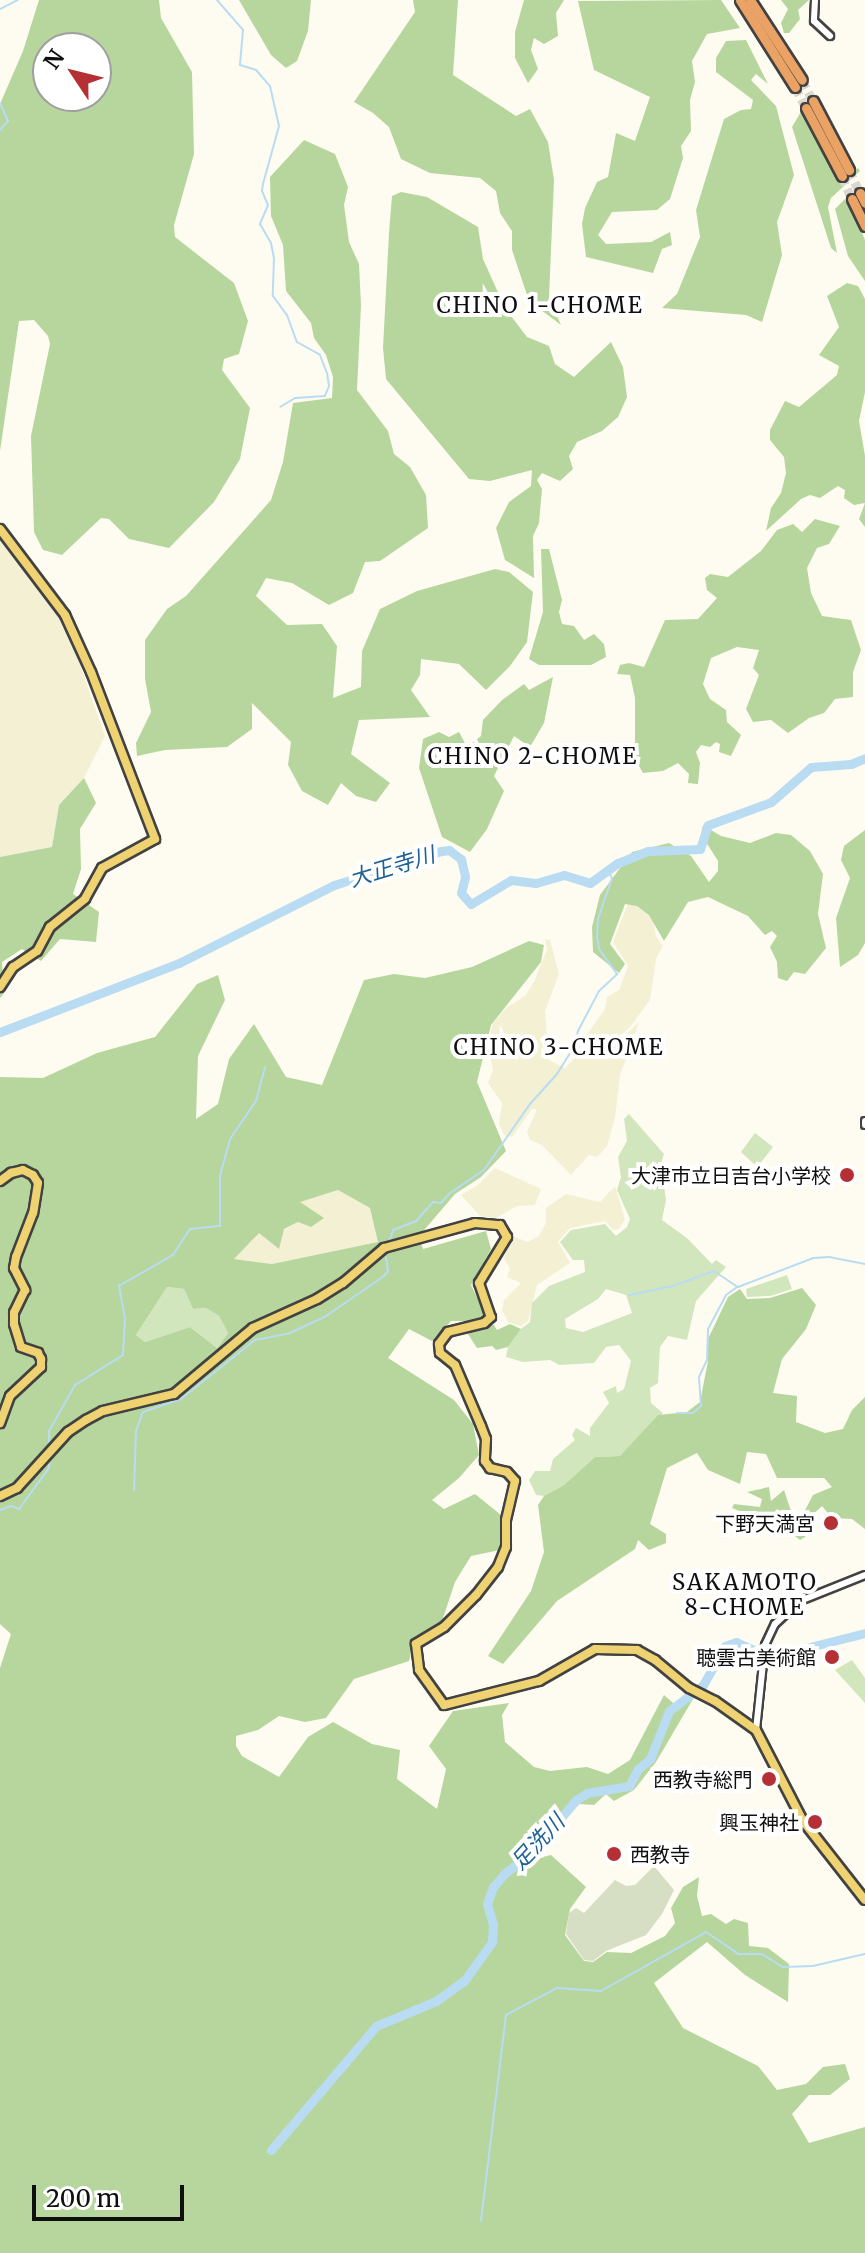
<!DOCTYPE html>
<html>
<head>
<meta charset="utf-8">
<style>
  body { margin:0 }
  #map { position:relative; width:865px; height:2253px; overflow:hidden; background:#fefcf1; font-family:Merriweather,"Noto Sans JP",serif }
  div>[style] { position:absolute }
  .farmland>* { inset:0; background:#f3f0d3 }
  .green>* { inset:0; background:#d2e6bd }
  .forest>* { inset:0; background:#b6d69d }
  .cemetery>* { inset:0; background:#d6dfc3 }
  .stream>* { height:2px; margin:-1px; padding:0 1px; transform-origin:1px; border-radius:1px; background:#b9dcf2 }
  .river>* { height:9px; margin:-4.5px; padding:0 4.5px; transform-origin:4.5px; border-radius:4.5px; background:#b9dcf2 }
  .motorway-tunnel>* { height:9px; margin-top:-4.5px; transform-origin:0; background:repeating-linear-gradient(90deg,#dad8cf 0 9px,transparent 0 13.5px) }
  .roads { filter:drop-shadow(2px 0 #424242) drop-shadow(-2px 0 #424242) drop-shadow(0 2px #424242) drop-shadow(0 -2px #424242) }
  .tertiary>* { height:6px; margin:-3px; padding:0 3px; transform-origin:3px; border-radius:3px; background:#fff }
  .primary>* { height:8px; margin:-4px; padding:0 4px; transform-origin:4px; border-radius:4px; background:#efd271 }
  .motorway>* { height:9px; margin:-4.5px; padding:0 4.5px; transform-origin:4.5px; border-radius:4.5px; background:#eaa364 }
  .dots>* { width:22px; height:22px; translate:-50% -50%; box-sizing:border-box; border:4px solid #fff; border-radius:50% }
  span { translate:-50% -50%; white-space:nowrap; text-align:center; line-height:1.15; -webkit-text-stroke:8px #fff; paint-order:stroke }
  .poi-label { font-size:20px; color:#0f0f0f }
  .right { translate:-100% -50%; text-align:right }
  .left { translate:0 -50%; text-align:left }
  .neighbourhood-label { font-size:22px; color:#0f0f0f; letter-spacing:2px }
  .water-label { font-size:22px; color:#206298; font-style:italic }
  .north { position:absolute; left:32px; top:32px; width:80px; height:80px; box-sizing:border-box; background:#fff; border:2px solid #9f9f9f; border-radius:50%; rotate:305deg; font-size:22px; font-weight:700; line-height:32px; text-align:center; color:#0f0f0f }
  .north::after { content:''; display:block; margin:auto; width:28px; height:36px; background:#b53035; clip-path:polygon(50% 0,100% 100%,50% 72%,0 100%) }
  .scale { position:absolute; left:32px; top:2185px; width:152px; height:36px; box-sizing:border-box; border:4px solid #0f0f0f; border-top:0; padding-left:10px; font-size:24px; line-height:28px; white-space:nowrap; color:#0f0f0f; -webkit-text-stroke:6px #fff; paint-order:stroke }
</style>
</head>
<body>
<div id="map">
  <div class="farmland">
    <i style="clip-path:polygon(0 541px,56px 612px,74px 648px,105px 736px,84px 778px,59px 805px,52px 847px,0 857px)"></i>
    <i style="clip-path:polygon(630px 898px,652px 914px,656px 936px,663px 946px,656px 959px,650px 1000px,630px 1027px,605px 1049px,572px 1056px,605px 1009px,607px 997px,619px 990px,628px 966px,613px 942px)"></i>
    <i style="clip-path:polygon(545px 939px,550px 940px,559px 974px,545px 1011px,549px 1060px,565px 1068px,576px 1057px,606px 1054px,639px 1022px,620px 1075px,615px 1118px,607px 1146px,597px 1157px,589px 1155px,571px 1175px,542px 1145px,530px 1140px,527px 1132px,537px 1109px,532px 1109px,512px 1137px,504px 1135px,499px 1124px,502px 1103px,488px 1083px,493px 1070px,488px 1045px,493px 1023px,506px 1008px,525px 996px,534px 982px,547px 949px)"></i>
    <i style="clip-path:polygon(495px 1168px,541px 1189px,535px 1205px,517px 1206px,496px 1218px,480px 1216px,461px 1195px,478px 1185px)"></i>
    <i style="clip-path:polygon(615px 1186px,625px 1219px,619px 1229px,613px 1230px,605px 1221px,570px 1228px,558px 1242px,570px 1263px,537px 1285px,528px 1321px,521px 1326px,508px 1322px,502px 1310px,504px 1300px,521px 1283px,507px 1277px,510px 1269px,504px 1258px,513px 1236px,527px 1242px,538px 1237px,546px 1223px,546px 1208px,566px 1194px,600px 1202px)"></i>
    <i style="clip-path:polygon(338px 1190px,370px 1208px,379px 1242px,272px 1264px,234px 1259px,259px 1232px,284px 1230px,298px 1222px,311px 1227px,323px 1218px,299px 1202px)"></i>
  </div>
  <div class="green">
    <i style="clip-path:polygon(evenodd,629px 1114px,664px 1154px,661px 1163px,666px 1200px,662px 1220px,687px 1238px,712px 1264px,716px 1260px,726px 1267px,696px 1301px,687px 1340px,668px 1336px,660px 1347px,658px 1383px,650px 1388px,651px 1403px,663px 1413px,620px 1456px,595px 1457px,564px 1485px,544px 1496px,536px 1495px,529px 1480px,535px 1471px,550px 1471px,553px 1459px,575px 1440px,572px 1435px,576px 1428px,590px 1436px,590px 1428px,609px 1403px,603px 1392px,616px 1386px,617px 1393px,624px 1389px,631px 1361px,619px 1345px,606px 1347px,594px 1363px,559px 1365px,550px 1360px,523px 1362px,506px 1357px,508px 1347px,521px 1329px,530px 1322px,532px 1303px,549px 1286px,585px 1272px,584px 1260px,573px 1260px,560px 1242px,571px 1230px,605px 1224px,616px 1236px,627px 1227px,630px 1219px,617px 1190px,621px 1177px,618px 1157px,627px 1141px,624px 1119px,629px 1114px,606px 1289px,626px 1295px,632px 1313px,583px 1332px,566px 1328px,565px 1319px,598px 1299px,606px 1289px)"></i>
    <i style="clip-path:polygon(755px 1133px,773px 1147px,759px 1165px,755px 1165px,741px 1152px)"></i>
    <i style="clip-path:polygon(787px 1275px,792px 1289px,770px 1296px,747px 1297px,746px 1289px)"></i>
    <i style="clip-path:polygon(167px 1287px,184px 1289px,193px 1309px,206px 1308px,219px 1316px,228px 1333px,217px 1348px,190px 1327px,145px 1342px,136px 1335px)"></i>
    <i style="clip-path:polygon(852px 1660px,865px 1678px,865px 1703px,835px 1670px)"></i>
  </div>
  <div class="forest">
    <i style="clip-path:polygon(evenodd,39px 0,159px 0,161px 18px,192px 72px,194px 154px,174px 225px,175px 237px,234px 283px,248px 321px,239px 354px,224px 359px,222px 370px,250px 408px,240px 459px,214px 502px,169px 548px,129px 539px,109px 519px,101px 518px,62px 555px,43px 550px,34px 532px,31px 436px,50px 344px,48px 336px,34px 320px,19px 321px,0 451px,0 104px,23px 51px,39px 0,96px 48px,96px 96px,48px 96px,48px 48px,96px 48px)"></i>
    <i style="clip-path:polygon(239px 0,311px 0,308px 31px,297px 61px,286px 68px,271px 55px)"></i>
    <i style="clip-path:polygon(413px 0,458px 0,453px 75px,516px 116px,530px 109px,548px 142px,554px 180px,549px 298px,561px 325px,529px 301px,512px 250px,512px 231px,500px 213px,496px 191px,480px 178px,430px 173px,401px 159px,389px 127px,373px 113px,354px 102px,415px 12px)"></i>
    <i style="clip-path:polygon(524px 0,564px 0,556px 13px,558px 36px,544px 44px,534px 38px,531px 50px,538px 69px,528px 83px,515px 58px,515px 32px)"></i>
    <i style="clip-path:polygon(721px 0,740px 28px,707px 34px,692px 61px,695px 82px,690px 100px,691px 131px,681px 146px,683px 158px,670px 199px,657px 210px,612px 212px,598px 235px,606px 244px,651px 242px,670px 232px,672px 245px,662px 249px,653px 273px,586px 257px,582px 224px,585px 208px,597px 182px,608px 177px,616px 133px,635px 141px,650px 97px,594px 70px,578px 1px)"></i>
    <i style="clip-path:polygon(781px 0,809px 0,798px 10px,800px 19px,789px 33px,784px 33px,781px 23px,788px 9px)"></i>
    <i style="clip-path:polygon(746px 40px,768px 84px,756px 74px,751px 80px,776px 106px,794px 175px,777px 222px,782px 255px,762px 322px,746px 315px,662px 308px,677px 294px,700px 237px,696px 210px,724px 119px,741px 110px,751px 109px,753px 100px,716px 72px,716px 58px,726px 41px)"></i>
    <i style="clip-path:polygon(802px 110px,839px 180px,858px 168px,860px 171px,831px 198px,828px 207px,837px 253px,831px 248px,792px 127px)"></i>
    <i style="clip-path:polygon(304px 140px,335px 154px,348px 187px,344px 205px,349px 242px,359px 264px,361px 305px,357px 390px,388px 431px,394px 454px,410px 467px,426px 495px,428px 528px,380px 561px,365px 562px,353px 593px,329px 605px,292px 583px,266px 578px,256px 596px,287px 625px,322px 624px,337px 646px,333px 698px,361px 687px,362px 651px,380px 609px,417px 591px,495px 569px,509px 572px,533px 592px,527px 642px,510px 666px,486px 690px,459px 664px,421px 659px,420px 675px,411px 690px,430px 717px,359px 720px,351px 754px,390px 783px,376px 802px,356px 796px,341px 783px,328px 805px,302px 791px,288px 765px,291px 742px,252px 703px,252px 729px,227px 747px,165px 750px,137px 756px,136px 743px,151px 712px,145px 679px,145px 640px,167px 609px,186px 596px,271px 500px,283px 462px,293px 403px,332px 398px,333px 377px,326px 355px,314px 338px,311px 323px,286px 291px,283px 245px,271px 216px,270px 177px)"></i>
    <i style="clip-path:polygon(401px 192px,427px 197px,478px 227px,483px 259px,505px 308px,527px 337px,549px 346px,555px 364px,574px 377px,611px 342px,623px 367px,627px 397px,618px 417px,602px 431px,577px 442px,569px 456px,573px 469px,560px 481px,542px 473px,537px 480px,542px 489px,539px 523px,533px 536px,534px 578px,505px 560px,496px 528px,509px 502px,531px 486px,532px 470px,490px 481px,469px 479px,386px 379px,383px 348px,389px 233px,392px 196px)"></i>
    <i style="clip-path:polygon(847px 197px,865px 240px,865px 281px,848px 256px,835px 209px)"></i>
    <i style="clip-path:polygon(847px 283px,858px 286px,865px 299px,865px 392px,859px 421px,865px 456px,865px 527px,859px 519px,865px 503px,854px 505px,844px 498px,845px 490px,838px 486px,820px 498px,810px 495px,801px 499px,766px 531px,771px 508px,781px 493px,786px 473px,784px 457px,770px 440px,770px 430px,785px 401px,799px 407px,837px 375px,839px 366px,819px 355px,839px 327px,827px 296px)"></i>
    <i style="clip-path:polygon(815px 519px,840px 526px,829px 544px,817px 548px,807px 568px,811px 593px,822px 616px,851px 620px,861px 650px,853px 672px,853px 697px,835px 699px,824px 713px,809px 718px,788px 733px,771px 720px,753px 722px,746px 709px,759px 675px,753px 668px,759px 650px,737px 647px,711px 658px,703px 684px,710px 699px,726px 710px,727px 722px,741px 735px,731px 756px,719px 752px,720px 744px,716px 742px,710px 747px,701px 745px,696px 752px,700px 763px,698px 784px,688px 783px,689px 774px,678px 763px,663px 771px,643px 773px,635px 759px,635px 698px,630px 675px,617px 674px,620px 665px,629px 663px,644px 667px,665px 620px,698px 619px,717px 598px,707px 590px,705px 578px,710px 574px,728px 577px,761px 551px,777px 530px,793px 524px,802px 532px)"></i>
    <i style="clip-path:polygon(541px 549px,549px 549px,562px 600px,559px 612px,562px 624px,574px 626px,584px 640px,594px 634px,604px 644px,606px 657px,591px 665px,539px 665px,529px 659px,543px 612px)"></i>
    <i style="clip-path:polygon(553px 677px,544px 723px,530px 747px,514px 736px,494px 776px,504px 791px,487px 829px,470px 852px,442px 837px,419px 768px,423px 739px,439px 732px,449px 737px,459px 732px,467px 747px,481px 736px,483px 720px,502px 700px,524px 684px,529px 690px)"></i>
    <i style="clip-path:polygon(84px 778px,96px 803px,80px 829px,81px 869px,73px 894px,99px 912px,96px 942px,60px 939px,41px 961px,22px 949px,2px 962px,4px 993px,0 998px,0 857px,52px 847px,59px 805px)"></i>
    <i style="clip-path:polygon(703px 825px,721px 836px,750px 843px,776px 833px,791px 835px,810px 851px,823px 874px,818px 914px,826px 948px,805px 974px,794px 972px,787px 981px,778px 978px,777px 962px,770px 947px,777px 936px,772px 931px,765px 935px,748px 916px,708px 897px,688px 902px,664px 941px,649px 915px,637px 906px,625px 904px,610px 944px,625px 964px,619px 973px,593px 952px,592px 927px,600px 895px,632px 852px,669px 843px,691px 856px,709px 882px,718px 871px,718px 861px,701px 834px)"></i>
    <i style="clip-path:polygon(865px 830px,865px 943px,858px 955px,840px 967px,836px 918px,850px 878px,841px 860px,844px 846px)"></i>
    <i style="clip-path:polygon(evenodd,529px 941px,544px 945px,541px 962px,491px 1025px,477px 1082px,506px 1151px,481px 1177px,455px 1194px,419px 1236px,423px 1249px,486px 1231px,491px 1249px,471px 1285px,484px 1312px,480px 1321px,451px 1321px,432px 1341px,409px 1329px,388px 1358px,454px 1400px,473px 1424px,479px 1455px,459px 1478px,432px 1500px,444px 1509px,475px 1494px,501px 1515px,500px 1550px,471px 1556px,455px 1582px,440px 1627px,415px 1637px,409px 1661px,354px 1679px,326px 1718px,305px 1722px,279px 1716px,258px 1730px,236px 1736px,236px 1746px,242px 1756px,279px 1777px,308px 1737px,333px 1722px,372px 1744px,400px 1750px,397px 1779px,437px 1809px,446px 1769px,429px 1746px,453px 1711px,509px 1703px,502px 1715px,505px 1742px,534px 1767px,550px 1771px,587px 1767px,608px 1774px,630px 1760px,664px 1695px,673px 1703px,693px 1699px,656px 1762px,634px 1790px,614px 1801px,606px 1794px,594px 1805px,579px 1804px,534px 1852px,543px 1857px,551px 1855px,586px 1887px,570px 1909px,565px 1935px,584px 1961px,593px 1962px,607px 1952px,631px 1953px,665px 1936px,675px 1923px,671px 1908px,683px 1887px,699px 1877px,697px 1896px,702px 1916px,711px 1914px,726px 1924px,734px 1919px,748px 1923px,749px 1946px,768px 1948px,789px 1964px,788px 2002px,745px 1975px,707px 1942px,654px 1983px,683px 2028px,758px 2066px,777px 2090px,806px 2084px,823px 2067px,845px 2064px,850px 2079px,830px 2095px,809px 2095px,792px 2114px,809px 2143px,865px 2127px,865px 2253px,0 2253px,0 1668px,11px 1634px,0 1624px,0 1077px,43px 1078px,97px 1053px,155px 1037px,197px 984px,218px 975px,225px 1000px,198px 1056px,196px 1119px,218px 1104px,229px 1059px,254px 1024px,286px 1077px,322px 1085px,364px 980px,394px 974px,425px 978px,472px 967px,529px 941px,338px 1190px,370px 1208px,378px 1242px,272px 1264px,234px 1259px,259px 1233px,279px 1249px,284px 1229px,298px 1222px,311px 1227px,324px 1218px,300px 1202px,338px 1190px,529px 941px,167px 1287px,184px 1289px,193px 1309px,206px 1308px,219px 1316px,228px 1333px,217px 1348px,190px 1327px,145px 1342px,136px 1335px,167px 1287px)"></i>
    <i style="clip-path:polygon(802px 1288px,816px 1305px,806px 1329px,782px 1359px,773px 1393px,797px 1396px,796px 1422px,825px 1433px,843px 1429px,852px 1410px,865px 1397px,865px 1529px,852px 1519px,832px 1518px,822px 1506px,809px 1518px,805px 1537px,800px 1540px,787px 1530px,752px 1521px,747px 1514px,732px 1508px,734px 1504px,760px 1507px,762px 1499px,747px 1492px,769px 1487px,771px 1501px,784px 1490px,793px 1517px,801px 1518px,813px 1495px,832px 1487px,824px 1478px,777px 1478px,766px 1454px,747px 1452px,740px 1484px,708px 1470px,697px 1453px,667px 1468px,650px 1524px,666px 1534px,666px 1543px,649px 1550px,638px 1540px,635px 1549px,557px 1601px,503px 1664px,488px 1656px,531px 1591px,544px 1552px,538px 1505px,544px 1496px,564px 1485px,595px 1457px,620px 1456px,658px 1415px,687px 1412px,700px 1402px,708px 1361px,707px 1341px,728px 1297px,740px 1289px,747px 1299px,770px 1298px)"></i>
    <i style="clip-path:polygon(510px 1324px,521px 1329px,508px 1347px,496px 1350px,492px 1346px,477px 1348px,468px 1334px,473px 1327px,494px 1325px,497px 1330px)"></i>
  </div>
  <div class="cemetery">
    <i style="clip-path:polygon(654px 1866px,674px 1890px,662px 1914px,646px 1935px,606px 1951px,593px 1961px,584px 1960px,566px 1934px,569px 1913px,576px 1908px,584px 1913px,615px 1880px,626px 1886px,635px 1885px)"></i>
  </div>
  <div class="stream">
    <i style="left:217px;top:0;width:40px;rotate:49deg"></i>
    <i style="left:243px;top:30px;width:35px;rotate:95deg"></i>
    <i style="left:240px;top:65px;width:17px;rotate:17deg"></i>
    <i style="left:256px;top:70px;width:21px;rotate:49deg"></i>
    <i style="left:270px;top:86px;width:41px;rotate:77.3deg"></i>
    <i style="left:279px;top:126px;width:60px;rotate:105.4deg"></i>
    <i style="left:263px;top:184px;width:7px;rotate:98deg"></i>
    <i style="left:262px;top:191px;width:15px;rotate:67deg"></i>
    <i style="left:268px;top:205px;width:21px;rotate:113deg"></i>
    <i style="left:260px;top:224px;width:22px;rotate:60deg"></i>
    <i style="left:271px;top:243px;width:15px;rotate:79deg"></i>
    <i style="left:274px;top:258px;width:38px;rotate:92deg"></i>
    <i style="left:273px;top:296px;width:24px;rotate:54deg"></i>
    <i style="left:287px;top:315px;width:29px;rotate:70deg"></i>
    <i style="left:297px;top:342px;width:26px;rotate:29deg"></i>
    <i style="left:320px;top:355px;width:19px;rotate:69deg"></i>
    <i style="left:327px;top:373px;width:13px;rotate:81deg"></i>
    <i style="left:329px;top:386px;width:11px;rotate:112deg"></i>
    <i style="left:325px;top:396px;width:30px;rotate:176deg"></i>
    <i style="left:295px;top:398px;width:17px;rotate:149deg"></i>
    <i style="left:0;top:9px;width:20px;rotate:-27deg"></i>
    <i style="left:0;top:103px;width:20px;rotate:66deg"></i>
    <i style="left:8px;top:121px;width:12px;rotate:132deg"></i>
    <i style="left:389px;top:1243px;width:14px;rotate:-73deg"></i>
    <i style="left:393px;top:1230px;width:25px;rotate:-21deg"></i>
    <i style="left:416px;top:1221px;width:25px;rotate:-48deg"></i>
    <i style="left:433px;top:1202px;width:8px;rotate:7deg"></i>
    <i style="left:441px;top:1203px;width:13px;rotate:-48deg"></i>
    <i style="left:450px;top:1193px;width:41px;rotate:-34.1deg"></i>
    <i style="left:484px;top:1170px;width:80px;rotate:-55.1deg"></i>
    <i style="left:530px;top:1104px;width:40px;rotate:-48deg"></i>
    <i style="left:557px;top:1074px;width:36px;rotate:-58deg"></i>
    <i style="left:576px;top:1043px;width:12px;rotate:-81deg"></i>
    <i style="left:578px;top:1031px;width:45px;rotate:-62.3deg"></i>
    <i style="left:599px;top:991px;width:25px;rotate:-43deg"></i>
    <i style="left:617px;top:974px;width:31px;rotate:-126deg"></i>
    <i style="left:599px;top:949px;width:12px;rotate:-99deg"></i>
    <i style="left:597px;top:937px;width:18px;rotate:-87deg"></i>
    <i style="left:598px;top:919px;width:43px;rotate:-71.1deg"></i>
    <i style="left:612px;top:878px;width:8px;rotate:-120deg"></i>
    <i style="left:629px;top:1295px;width:45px;rotate:-11.6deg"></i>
    <i style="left:673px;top:1286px;width:44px;rotate:-20.1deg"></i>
    <i style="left:714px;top:1271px;width:29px;rotate:34deg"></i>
    <i style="left:738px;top:1287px;width:80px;rotate:-21.1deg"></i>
    <i style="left:813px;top:1258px;width:16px;rotate:-4deg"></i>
    <i style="left:829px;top:1257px;width:37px;rotate:11deg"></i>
    <i style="left:677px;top:1413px;width:16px"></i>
    <i style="left:693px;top:1413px;width:11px;rotate:-41deg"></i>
    <i style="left:701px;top:1406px;width:29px;rotate:-94deg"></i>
    <i style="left:699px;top:1377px;width:19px;rotate:-65deg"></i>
    <i style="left:707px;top:1360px;width:31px;rotate:-88deg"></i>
    <i style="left:708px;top:1329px;width:38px;rotate:-62deg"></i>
    <i style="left:726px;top:1295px;width:14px;rotate:-36deg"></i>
    <i style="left:49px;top:1446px;width:15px;rotate:-90deg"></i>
    <i style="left:49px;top:1431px;width:53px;rotate:-60.5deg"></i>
    <i style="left:75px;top:1385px;width:57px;rotate:-32deg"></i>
    <i style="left:123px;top:1355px;width:36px;rotate:-87deg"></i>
    <i style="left:125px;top:1319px;width:34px;rotate:-100deg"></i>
    <i style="left:119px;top:1286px;width:62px;rotate:-29.9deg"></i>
    <i style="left:173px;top:1255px;width:31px;rotate:-57deg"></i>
    <i style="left:190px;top:1229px;width:30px;rotate:-6deg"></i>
    <i style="left:220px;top:1226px;width:51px;rotate:-90deg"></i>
    <i style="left:220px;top:1175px;width:37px;rotate:-74deg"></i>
    <i style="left:230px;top:1139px;width:46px;rotate:-55.6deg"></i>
    <i style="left:256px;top:1101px;width:35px;rotate:-75deg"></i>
    <i style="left:134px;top:1490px;width:59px;rotate:-88.1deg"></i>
    <i style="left:136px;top:1431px;width:20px;rotate:-70deg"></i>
    <i style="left:143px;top:1412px;width:40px;rotate:-18.9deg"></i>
    <i style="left:181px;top:1399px;width:95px;rotate:-38.6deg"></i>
    <i style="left:255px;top:1340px;width:36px;rotate:-11deg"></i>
    <i style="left:290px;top:1333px;width:40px;rotate:-25deg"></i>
    <i style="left:326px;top:1316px;width:70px;rotate:-34.6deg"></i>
    <i style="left:384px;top:1276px;width:6px;rotate:-51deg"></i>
    <i style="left:388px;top:1271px;width:19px;rotate:-99deg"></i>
    <i style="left:0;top:1510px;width:12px;rotate:-20deg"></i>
    <i style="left:11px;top:1506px;width:9px;rotate:21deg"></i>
    <i style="left:19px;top:1509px;width:51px;rotate:-53.8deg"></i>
    <i style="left:49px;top:1468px;width:11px;rotate:-90deg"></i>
    <i style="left:481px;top:2221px;width:208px;rotate:-83.1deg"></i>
    <i style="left:506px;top:2015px;width:58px;rotate:-27.9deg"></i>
    <i style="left:557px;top:1988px;width:44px;rotate:3.9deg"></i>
    <i style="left:601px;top:1991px;width:120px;rotate:-29.3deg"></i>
    <i style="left:706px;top:1932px;width:40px;rotate:34deg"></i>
    <i style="left:739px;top:1954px;width:23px"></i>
    <i style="left:762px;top:1954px;width:25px;rotate:32deg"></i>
    <i style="left:783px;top:1967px;width:30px;rotate:-2deg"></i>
    <i style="left:813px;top:1966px;width:53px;rotate:-13deg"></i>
  </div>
  <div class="river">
    <i style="left:0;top:1032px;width:192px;rotate:-21.1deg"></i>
    <i style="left:179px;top:963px;width:174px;rotate:-26.7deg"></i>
    <i style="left:334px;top:885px;width:112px;rotate:-17.6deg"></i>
    <i style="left:441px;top:851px;width:8px;rotate:-7deg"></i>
    <i style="left:449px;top:850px;width:15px;rotate:37deg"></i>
    <i style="left:461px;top:859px;width:18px;rotate:77deg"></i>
    <i style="left:465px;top:877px;width:16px;rotate:104deg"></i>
    <i style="left:461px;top:893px;width:15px;rotate:48deg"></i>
    <i style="left:471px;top:904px;width:47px;rotate:-31deg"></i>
    <i style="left:511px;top:880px;width:25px;rotate:7deg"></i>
    <i style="left:536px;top:883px;width:29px;rotate:-16deg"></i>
    <i style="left:564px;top:875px;width:27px;rotate:17deg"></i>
    <i style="left:590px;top:883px;width:34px;rotate:-36deg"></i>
    <i style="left:618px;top:863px;width:32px;rotate:-22deg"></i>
    <i style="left:648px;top:851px;width:52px;rotate:-2.2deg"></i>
    <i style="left:700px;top:849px;width:25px;rotate:-72deg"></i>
    <i style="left:708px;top:825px;width:67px;rotate:-20.1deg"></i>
    <i style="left:771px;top:802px;width:53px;rotate:-41.2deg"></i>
    <i style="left:811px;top:767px;width:40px;rotate:-4.3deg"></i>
    <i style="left:851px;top:764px;width:15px;rotate:-23deg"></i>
    <i style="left:271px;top:2150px;width:162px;rotate:-49.7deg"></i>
    <i style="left:376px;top:2026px;width:65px;rotate:-22.6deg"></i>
    <i style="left:436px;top:2001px;width:34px;rotate:-36deg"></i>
    <i style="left:464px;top:1981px;width:48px;rotate:-54.3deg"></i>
    <i style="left:492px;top:1942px;width:18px;rotate:-87deg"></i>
    <i style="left:493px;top:1924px;width:21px;rotate:-107deg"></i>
    <i style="left:487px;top:1904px;width:18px;rotate:-71deg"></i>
    <i style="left:493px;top:1887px;width:18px;rotate:-49deg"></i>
    <i style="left:505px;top:1873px;width:29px;rotate:-36deg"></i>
    <i style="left:528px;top:1856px;width:74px;rotate:-49.4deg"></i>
    <i style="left:576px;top:1800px;width:13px;rotate:-32deg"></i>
    <i style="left:587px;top:1793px;width:43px;rotate:-9.5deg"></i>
    <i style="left:629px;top:1786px;width:19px;rotate:-62deg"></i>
    <i style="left:638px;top:1769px;width:16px;rotate:-40deg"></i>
    <i style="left:650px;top:1759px;width:52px;rotate:-68.4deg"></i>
    <i style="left:669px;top:1711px;width:43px;rotate:-37.4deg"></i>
    <i style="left:703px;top:1685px;width:45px;rotate:-60.6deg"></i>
    <i style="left:725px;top:1646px;width:12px;rotate:-20deg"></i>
    <i style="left:736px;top:1642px;width:22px;rotate:24deg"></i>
    <i style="left:756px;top:1651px;width:38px"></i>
    <i style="left:794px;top:1651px;width:73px;rotate:-14.2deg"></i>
  </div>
  <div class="motorway-tunnel">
    <i style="left:802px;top:80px;width:24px;rotate:62deg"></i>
    <i style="left:795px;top:87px;width:24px;rotate:62deg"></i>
    <i style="left:849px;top:170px;width:25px;rotate:64deg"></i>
    <i style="left:842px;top:176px;width:25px;rotate:67deg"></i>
  </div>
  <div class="roads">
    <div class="tertiary">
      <i style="left:815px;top:0;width:21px;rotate:93deg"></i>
      <i style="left:814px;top:21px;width:22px;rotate:43deg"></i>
      <i style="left:865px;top:1121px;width:4px;rotate:90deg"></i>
      <i style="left:756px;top:1730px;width:85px;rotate:-84deg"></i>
      <i style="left:765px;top:1645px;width:23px;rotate:-65deg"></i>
      <i style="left:775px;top:1624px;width:34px;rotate:-43deg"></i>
      <i style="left:800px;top:1601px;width:70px;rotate:-21.8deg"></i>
    </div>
    <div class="primary">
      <i style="left:0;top:529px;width:108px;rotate:52.9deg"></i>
      <i style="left:65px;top:615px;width:63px;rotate:65.5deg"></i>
      <i style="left:91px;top:672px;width:179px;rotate:69deg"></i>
      <i style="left:155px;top:839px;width:60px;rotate:151.3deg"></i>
      <i style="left:102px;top:868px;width:35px;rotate:119deg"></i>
      <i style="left:85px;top:899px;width:45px;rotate:141.3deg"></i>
      <i style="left:50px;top:927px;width:27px;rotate:118deg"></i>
      <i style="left:37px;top:951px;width:29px;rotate:146deg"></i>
      <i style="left:13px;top:967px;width:24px;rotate:123deg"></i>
      <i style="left:0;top:1181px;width:14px;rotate:-36deg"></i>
      <i style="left:11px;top:1173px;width:12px;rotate:-14deg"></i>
      <i style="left:23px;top:1170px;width:11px;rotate:27deg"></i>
      <i style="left:33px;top:1175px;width:9px;rotate:58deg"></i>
      <i style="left:38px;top:1183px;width:30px;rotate:99deg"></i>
      <i style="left:33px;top:1213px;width:47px;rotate:111.1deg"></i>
      <i style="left:16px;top:1257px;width:11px;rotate:100deg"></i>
      <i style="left:14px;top:1268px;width:25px;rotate:63deg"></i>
      <i style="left:25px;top:1290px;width:25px;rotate:116deg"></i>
      <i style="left:14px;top:1313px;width:11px;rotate:90deg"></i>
      <i style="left:14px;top:1324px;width:24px;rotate:73deg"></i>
      <i style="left:21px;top:1347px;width:18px;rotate:19deg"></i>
      <i style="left:38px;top:1353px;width:7px;rotate:63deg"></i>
      <i style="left:41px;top:1359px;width:8px;rotate:90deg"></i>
      <i style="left:41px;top:1367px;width:42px;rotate:136.9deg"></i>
      <i style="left:10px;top:1396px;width:29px;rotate:110deg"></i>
      <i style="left:0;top:1496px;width:19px;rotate:-25deg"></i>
      <i style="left:17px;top:1488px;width:76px;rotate:-47.7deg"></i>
      <i style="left:68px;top:1432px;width:22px;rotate:-34deg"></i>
      <i style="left:86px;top:1420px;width:19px;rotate:-28deg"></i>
      <i style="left:103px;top:1411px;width:73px;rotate:-13.5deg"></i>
      <i style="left:174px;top:1394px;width:103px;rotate:-39.9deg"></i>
      <i style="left:253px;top:1328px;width:70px;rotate:-24.4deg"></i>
      <i style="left:317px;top:1299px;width:31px;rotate:-32deg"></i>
      <i style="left:343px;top:1283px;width:54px;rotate:-40.5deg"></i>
      <i style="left:384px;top:1248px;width:94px;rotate:-15.4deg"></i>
      <i style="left:475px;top:1223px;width:25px;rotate:5deg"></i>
      <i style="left:500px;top:1225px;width:14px;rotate:60deg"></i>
      <i style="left:507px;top:1237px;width:54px;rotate:121.3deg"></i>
      <i style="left:479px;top:1283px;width:36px;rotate:71deg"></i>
      <i style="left:491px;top:1317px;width:9px;rotate:139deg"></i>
      <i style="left:484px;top:1323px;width:37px;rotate:166deg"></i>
      <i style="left:448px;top:1332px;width:15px;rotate:127deg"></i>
      <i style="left:439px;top:1344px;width:9px;rotate:84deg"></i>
      <i style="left:440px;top:1353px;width:19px;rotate:39deg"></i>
      <i style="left:455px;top:1365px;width:66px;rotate:66.9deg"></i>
      <i style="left:481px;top:1426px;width:14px;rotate:69deg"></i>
      <i style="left:486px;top:1439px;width:22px;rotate:93deg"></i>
      <i style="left:485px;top:1461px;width:9px;rotate:54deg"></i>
      <i style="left:490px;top:1468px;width:17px;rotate:13deg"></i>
      <i style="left:507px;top:1472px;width:12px;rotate:48deg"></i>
      <i style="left:515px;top:1481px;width:40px;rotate:103deg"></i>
      <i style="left:506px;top:1520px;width:27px;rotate:90deg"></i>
      <i style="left:506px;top:1547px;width:22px;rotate:112deg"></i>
      <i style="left:498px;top:1567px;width:36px;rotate:128deg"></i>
      <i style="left:476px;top:1595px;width:45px;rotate:135deg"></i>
      <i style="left:444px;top:1627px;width:33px;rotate:149deg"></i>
      <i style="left:416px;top:1644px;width:26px;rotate:83deg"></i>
      <i style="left:419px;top:1670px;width:43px;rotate:54.5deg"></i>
      <i style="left:444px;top:1705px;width:98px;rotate:-14.2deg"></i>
      <i style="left:539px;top:1681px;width:64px;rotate:-29.7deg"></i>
      <i style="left:595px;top:1649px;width:42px;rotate:1.4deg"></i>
      <i style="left:637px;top:1650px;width:21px;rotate:29deg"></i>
      <i style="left:655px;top:1660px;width:44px;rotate:39.5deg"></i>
      <i style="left:689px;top:1688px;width:29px;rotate:27deg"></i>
      <i style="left:715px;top:1701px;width:50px;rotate:35.3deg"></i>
      <i style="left:756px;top:1730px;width:102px;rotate:62.7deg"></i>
      <i style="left:803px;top:1821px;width:100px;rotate:51.9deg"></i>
    </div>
    <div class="motorway">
      <i style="left:740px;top:0;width:103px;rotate:57.7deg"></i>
      <i style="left:750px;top:0;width:95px;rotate:57deg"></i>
      <i style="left:813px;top:101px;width:78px;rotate:62.4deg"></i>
      <i style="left:806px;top:108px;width:77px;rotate:62.1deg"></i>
      <i style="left:860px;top:193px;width:11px;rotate:63deg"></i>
      <i style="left:852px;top:199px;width:30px;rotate:64deg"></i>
    </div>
  </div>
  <div class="dots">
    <i style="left:847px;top:1175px;background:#b53035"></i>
    <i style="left:831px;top:1523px;background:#b53035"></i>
    <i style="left:832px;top:1657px;background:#b53035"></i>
    <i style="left:769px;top:1779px;background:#b53035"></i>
    <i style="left:815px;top:1822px;background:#b53035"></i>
    <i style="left:614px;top:1854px;background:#b53035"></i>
  </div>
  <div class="poi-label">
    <span class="right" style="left:831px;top:1175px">大津市立日吉台小学校</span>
    <span class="right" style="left:815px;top:1523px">下野天満宮</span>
    <span class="right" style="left:816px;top:1657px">聴雲古美術館</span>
    <span class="right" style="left:753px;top:1779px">西教寺総門</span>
    <span class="right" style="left:799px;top:1822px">興玉神社</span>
    <span class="left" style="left:630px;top:1854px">西教寺</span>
  </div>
  <div class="neighbourhood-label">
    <span style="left:540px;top:306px">CHINO 1-CHOME</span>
    <span style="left:533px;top:757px">CHINO 2-CHOME</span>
    <span style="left:559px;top:1048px">CHINO 3-CHOME</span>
    <span style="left:745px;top:1595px">SAKAMOTO<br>8-CHOME</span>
  </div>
  <div class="water-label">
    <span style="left:392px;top:867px;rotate:-17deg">大正寺川</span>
    <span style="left:538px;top:1842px;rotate:-47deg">足洗川</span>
  </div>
  <div class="north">N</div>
  <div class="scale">200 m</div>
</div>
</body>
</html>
